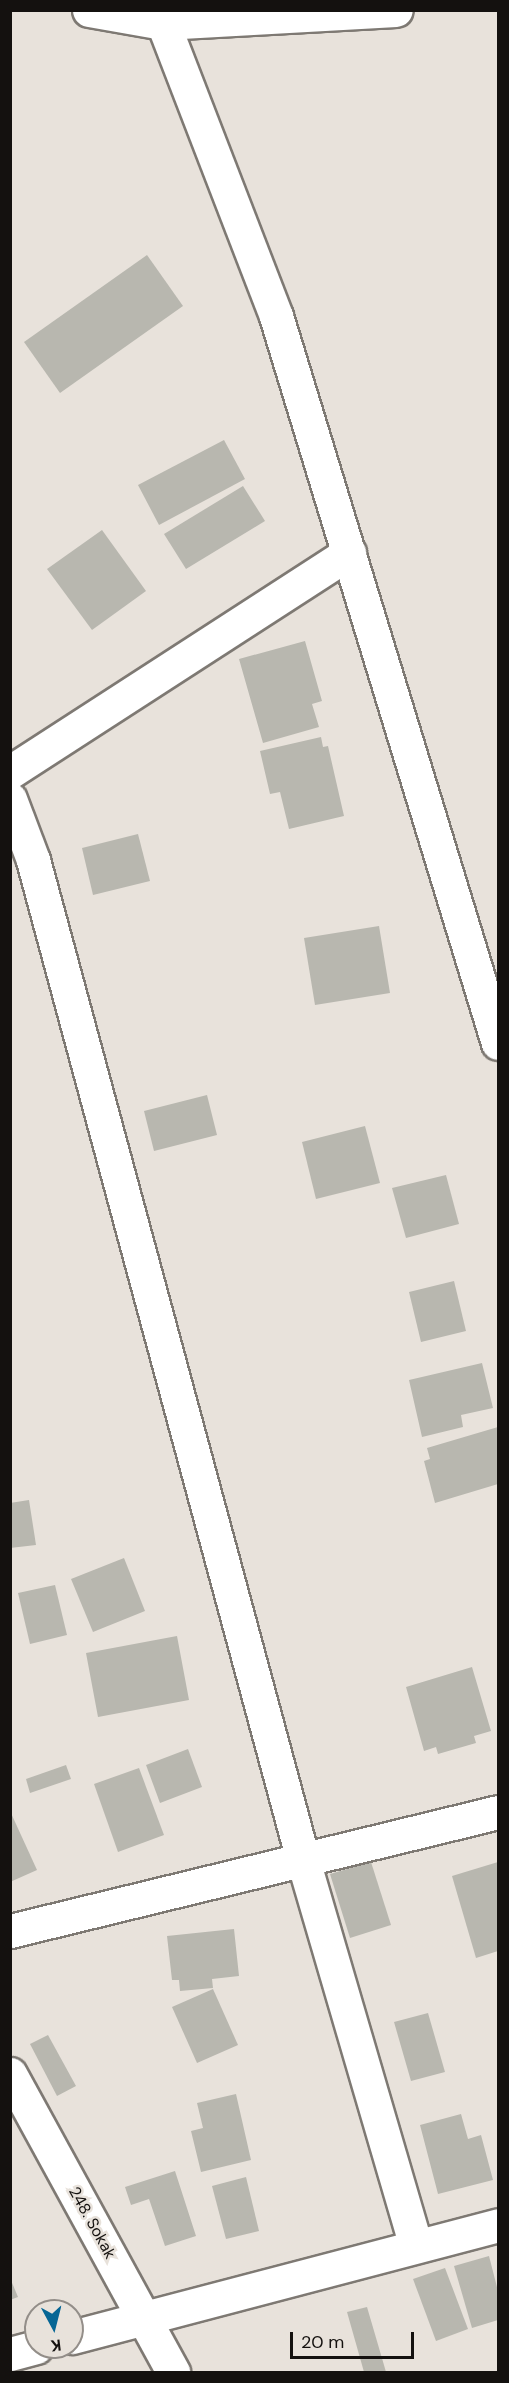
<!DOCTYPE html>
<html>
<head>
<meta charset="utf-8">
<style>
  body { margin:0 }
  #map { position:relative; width:509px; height:2383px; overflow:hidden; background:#e8e2db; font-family:"DM Sans",sans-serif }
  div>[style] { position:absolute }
  .building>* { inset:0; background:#b8b7af }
  .roads { filter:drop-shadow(2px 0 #7e7973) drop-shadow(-2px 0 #7e7973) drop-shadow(0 2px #7e7973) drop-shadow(0 -2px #7e7973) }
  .minor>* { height:33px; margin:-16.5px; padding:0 16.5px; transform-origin:16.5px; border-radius:16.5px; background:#fff }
  .tertiary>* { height:33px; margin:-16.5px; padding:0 16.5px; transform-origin:16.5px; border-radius:16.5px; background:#fff }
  span { translate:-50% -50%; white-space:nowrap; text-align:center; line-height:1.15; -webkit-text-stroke:5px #e8e2db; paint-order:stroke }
  .street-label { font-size:16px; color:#14110f }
  .frame { position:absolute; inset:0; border:12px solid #14110f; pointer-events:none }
  .north { position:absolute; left:24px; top:2299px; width:60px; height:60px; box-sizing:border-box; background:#e8e2db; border:2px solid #938e89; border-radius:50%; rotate:173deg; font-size:16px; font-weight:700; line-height:24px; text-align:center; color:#14110f }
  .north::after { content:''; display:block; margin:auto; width:21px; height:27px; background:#066695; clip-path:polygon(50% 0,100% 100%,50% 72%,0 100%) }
  .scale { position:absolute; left:290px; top:2332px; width:124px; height:27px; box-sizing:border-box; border:3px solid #14110f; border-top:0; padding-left:8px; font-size:18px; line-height:21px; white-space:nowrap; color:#14110f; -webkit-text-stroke:4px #e8e2db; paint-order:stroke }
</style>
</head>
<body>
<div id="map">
  <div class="building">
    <i style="clip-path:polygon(147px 255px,183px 306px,60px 393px,24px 342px)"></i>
    <i style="clip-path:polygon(224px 440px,245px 479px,159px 525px,138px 485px)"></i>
    <i style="clip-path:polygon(243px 486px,265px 521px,186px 569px,164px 534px)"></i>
    <i style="clip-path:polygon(102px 530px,146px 591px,92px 630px,47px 569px)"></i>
    <i style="clip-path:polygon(305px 641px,322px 701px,312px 704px,319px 727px,263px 743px,239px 659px)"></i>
    <i style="clip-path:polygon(321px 737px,323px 747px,328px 746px,344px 816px,289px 829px,280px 792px,270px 794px,260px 751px)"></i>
    <i style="clip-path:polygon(138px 834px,150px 881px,93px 895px,82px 848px)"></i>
    <i style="clip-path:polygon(379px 926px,390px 993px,315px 1005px,304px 938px)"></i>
    <i style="clip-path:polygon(207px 1095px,217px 1135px,154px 1151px,144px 1111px)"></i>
    <i style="clip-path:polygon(365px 1126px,380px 1183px,316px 1199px,302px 1142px)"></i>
    <i style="clip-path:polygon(446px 1175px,459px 1224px,406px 1238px,392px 1188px)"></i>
    <i style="clip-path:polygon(454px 1281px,466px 1331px,421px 1342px,409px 1292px)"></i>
    <i style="clip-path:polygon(482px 1363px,493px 1408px,461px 1415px,463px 1427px,422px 1437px,409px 1380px)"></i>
    <i style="clip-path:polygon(498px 1427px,498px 1484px,435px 1503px,424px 1461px,430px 1459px,427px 1448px)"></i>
    <i style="clip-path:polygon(29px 1500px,36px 1545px,10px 1548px,10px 1503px)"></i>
    <i style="clip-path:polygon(124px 1558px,145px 1611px,93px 1632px,71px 1579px)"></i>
    <i style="clip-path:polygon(55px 1585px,67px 1635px,30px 1644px,18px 1593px)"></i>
    <i style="clip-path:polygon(177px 1636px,189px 1700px,98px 1717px,86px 1653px)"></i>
    <i style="clip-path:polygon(472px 1667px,491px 1731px,474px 1736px,476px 1743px,438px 1754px,436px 1747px,424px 1751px,406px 1687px)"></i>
    <i style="clip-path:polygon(188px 1749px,202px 1787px,160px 1803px,146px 1765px)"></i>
    <i style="clip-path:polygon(66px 1765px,71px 1779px,30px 1793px,26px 1779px)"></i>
    <i style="clip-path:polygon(139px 1768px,164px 1835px,118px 1852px,94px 1784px)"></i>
    <i style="clip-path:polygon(10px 1811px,37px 1870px,10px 1882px)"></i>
    <i style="clip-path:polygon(371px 1862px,391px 1925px,350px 1938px,330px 1874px)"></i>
    <i style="clip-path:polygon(498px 1862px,498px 1951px,476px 1958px,452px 1876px)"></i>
    <i style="clip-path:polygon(234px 1929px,239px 1976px,212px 1979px,213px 1988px,180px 1991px,179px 1980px,172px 1980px,167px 1936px)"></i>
    <i style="clip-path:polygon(213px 1989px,238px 2045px,197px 2063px,172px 2007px)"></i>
    <i style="clip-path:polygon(428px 2013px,445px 2072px,411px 2081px,394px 2022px)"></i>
    <i style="clip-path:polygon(48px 2035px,76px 2086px,57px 2096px,30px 2044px)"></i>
    <i style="clip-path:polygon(236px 2094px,251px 2160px,201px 2172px,191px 2131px,203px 2128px,197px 2103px)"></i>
    <i style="clip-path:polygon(461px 2114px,468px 2139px,481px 2135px,493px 2180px,438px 2194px,420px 2125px)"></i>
    <i style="clip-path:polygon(175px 2171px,196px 2236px,165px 2246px,149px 2199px,131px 2205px,125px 2187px)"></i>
    <i style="clip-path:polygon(246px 2177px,259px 2231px,226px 2239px,212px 2186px)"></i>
    <i style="clip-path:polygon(489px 2256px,498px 2291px,498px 2320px,472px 2328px,454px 2266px)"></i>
    <i style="clip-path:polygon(445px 2268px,468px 2329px,436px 2341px,413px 2279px)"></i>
    <i style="clip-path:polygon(10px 2278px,18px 2297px,10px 2300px)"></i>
    <i style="clip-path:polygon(367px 2307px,386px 2372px,364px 2372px,347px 2312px)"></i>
  </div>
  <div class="roads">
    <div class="minor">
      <i style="left:163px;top:23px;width:314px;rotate:68.9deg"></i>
      <i style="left:276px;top:316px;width:760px;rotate:73.02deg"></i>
      <i style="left:10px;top:772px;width:404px;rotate:-32.9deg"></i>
      <i style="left:10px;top:799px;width:65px;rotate:69.3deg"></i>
      <i style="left:33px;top:860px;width:1036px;rotate:74.89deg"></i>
      <i style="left:303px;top:1860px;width:402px;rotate:73.7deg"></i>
      <i style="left:10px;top:1931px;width:502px;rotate:-13.7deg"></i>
      <i style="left:10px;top:2074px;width:340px;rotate:61.3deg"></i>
      <i style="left:72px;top:2337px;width:440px;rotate:-14.7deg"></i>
      <i style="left:10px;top:2354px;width:27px;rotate:-15deg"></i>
    </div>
    <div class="tertiary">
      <i style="left:89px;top:10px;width:75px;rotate:10deg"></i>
      <i style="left:163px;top:23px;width:233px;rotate:-3.2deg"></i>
    </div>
  </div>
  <div class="street-label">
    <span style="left:92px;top:2223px;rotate:61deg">248. Sokak</span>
  </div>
  <div class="frame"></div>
  <div class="north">K</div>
  <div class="scale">20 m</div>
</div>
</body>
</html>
